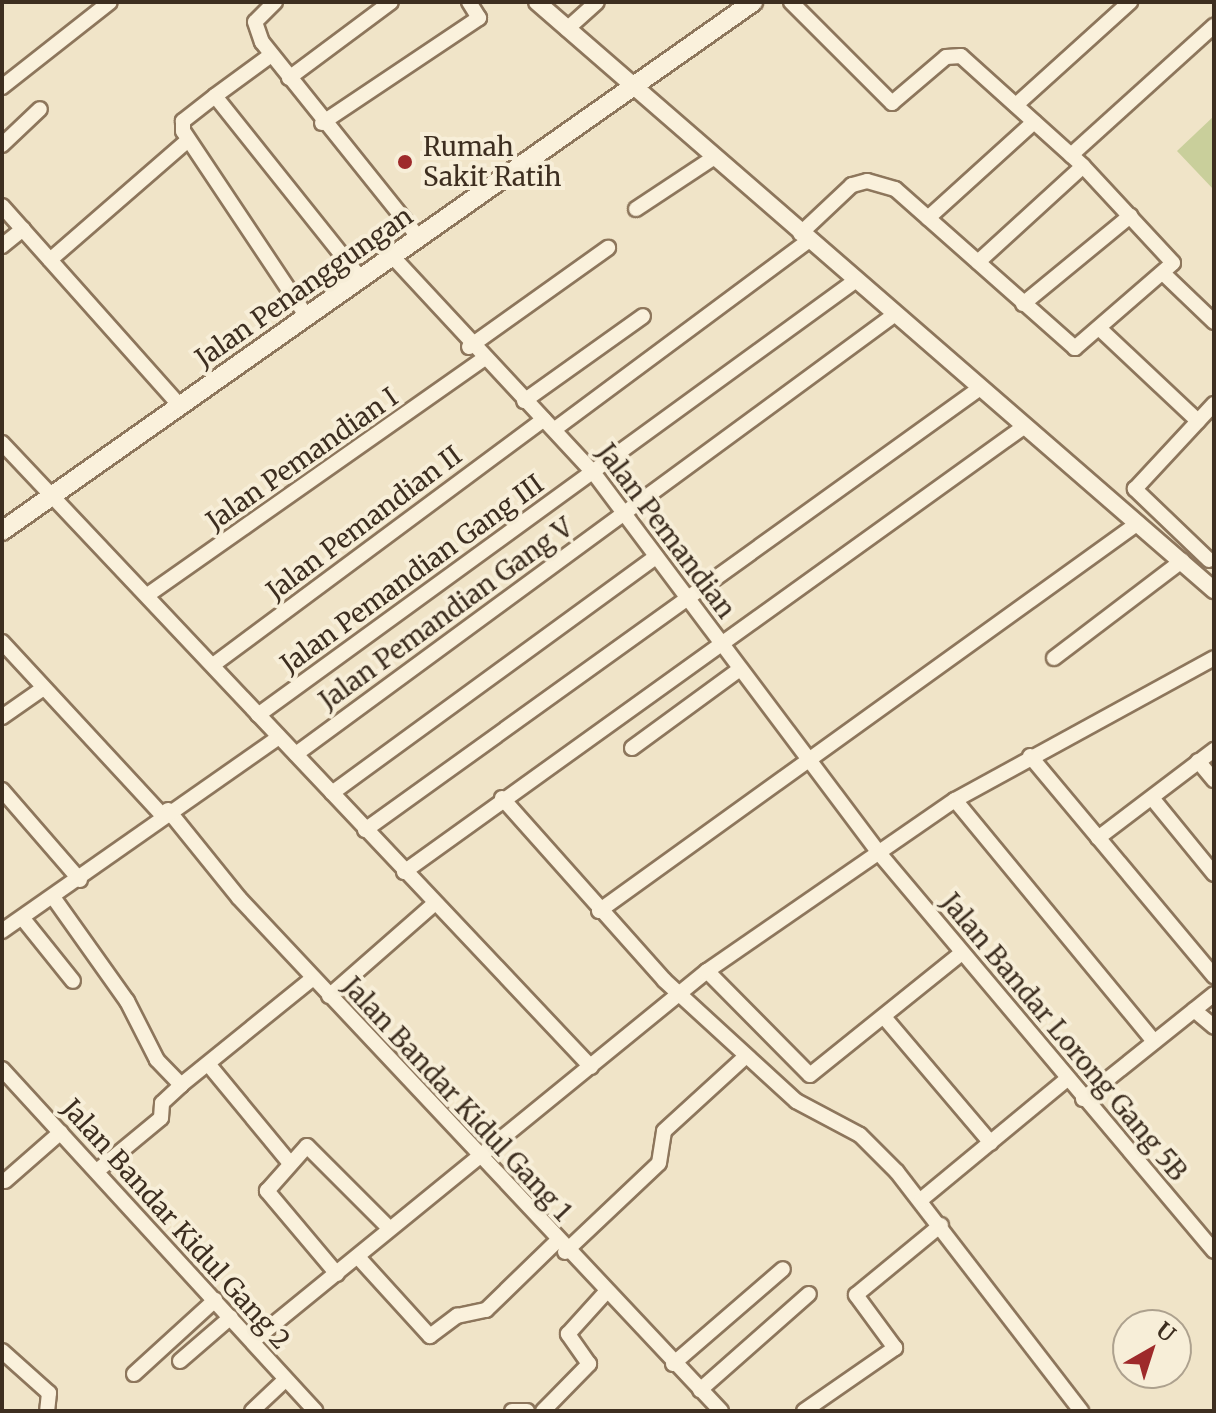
<!DOCTYPE html>
<html>
<head>
<meta charset="utf-8">
<style>
  body { margin:0 }
  #map { position:relative; width:1216px; height:1413px; overflow:hidden; background:#f0e4c8; font-family:Merriweather,serif }
  div>[style] { position:absolute }
  .green>* { inset:0; background:#c9cf9b }
  .roads { filter:drop-shadow(2px 0 #8d765c) drop-shadow(-2px 0 #8d765c) drop-shadow(0 2px #8d765c) drop-shadow(0 -2px #8d765c) }
  .minor>* { height:14px; margin:-7px; padding:0 7px; transform-origin:7px; border-radius:7px; background:#faf1dc }
  .tertiary>* { height:16px; margin:-8px; padding:0 8px; transform-origin:8px; border-radius:8px; background:#faf1dc }
  .secondary>* { height:18px; margin:-9px; padding:0 9px; transform-origin:9px; border-radius:9px; background:#faf1dc }
  .dots>* { width:22px; height:22px; translate:-50% -50%; box-sizing:border-box; border:4px solid #f7eed8; border-radius:50% }
  span { translate:-50% -50%; white-space:nowrap; text-align:center; line-height:1.15; -webkit-text-stroke:8px #f7eed8; paint-order:stroke }
  .poi-label { font-size:26px; color:#3d2e20 }
  .left { translate:0 -50%; text-align:left }
  .street-label { font-size:26px; color:#3d2e20 }
  .frame { position:absolute; inset:0; border:4px solid #3d2e20; pointer-events:none }
  .north { position:absolute; left:1112px; top:1309px; width:80px; height:80px; box-sizing:border-box; background:#f7eed8; border:2px solid #ada18e; border-radius:50%; rotate:39deg; font-size:22px; font-weight:700; line-height:32px; text-align:center; color:#3d2e20 }
  .north::after { content:''; display:block; margin:auto; width:28px; height:36px; background:#9e2a2b; clip-path:polygon(50% 0,100% 100%,50% 72%,0 100%) }
</style>
</head>
<body>
<div id="map">
  <div class="green">
    <i style="clip-path:polygon(1214px 116px,1214px 190px,1177px 151px)"></i>
  </div>
  <div class="roads">
    <div class="minor">
      <i style="left:275px;top:2px;width:28px;rotate:135deg"></i>
      <i style="left:255px;top:22px;width:21px;rotate:71deg"></i>
      <i style="left:262px;top:42px;width:251px;rotate:51.3deg"></i>
      <i style="left:791px;top:2px;width:143px;rotate:45deg"></i>
      <i style="left:892px;top:103px;width:71px;rotate:-40.4deg"></i>
      <i style="left:946px;top:57px;width:15px;rotate:-4deg"></i>
      <i style="left:961px;top:56px;width:164px;rotate:42deg"></i>
      <i style="left:1083px;top:166px;width:132px;rotate:47.1deg"></i>
      <i style="left:1173px;top:263px;width:130px;rotate:139.1deg"></i>
      <i style="left:1075px;top:348px;width:240px;rotate:-138.5deg"></i>
      <i style="left:895px;top:189px;width:29px;rotate:-164deg"></i>
      <i style="left:867px;top:181px;width:16px;rotate:165deg"></i>
      <i style="left:852px;top:185px;width:71px;rotate:136.7deg"></i>
      <i style="left:567px;top:29px;width:40px;rotate:-42deg"></i>
      <i style="left:271px;top:55px;width:69px;rotate:143.8deg"></i>
      <i style="left:215px;top:96px;width:234px;rotate:51.4deg"></i>
      <i style="left:289px;top:78px;width:127px;rotate:-36.7deg"></i>
      <i style="left:2px;top:87px;width:137px;rotate:-38.2deg"></i>
      <i style="left:215px;top:96px;width:41px;rotate:142deg"></i>
      <i style="left:183px;top:121px;width:10px;rotate:90deg"></i>
      <i style="left:183px;top:131px;width:224px;rotate:56.3deg"></i>
      <i style="left:1016px;top:105px;width:154px;rotate:-42.1deg"></i>
      <i style="left:322px;top:123px;width:189px;rotate:-33.8deg"></i>
      <i style="left:479px;top:18px;width:19px;rotate:-122deg"></i>
      <i style="left:2px;top:145px;width:52px;rotate:-43.5deg"></i>
      <i style="left:1071px;top:155px;width:193px;rotate:-42.1deg"></i>
      <i style="left:2px;top:206px;width:268px;rotate:48.3deg"></i>
      <i style="left:636px;top:209px;width:92px;rotate:-33.5deg"></i>
      <i style="left:928px;top:218px;width:143px;rotate:-42.2deg"></i>
      <i style="left:2px;top:246px;width:27px;rotate:-39deg"></i>
      <i style="left:393px;top:257px;width:294px;rotate:47.1deg"></i>
      <i style="left:593px;top:472px;width:476px;rotate:53.1deg"></i>
      <i style="left:879px;top:853px;width:520px;rotate:49.91deg"></i>
      <i style="left:50px;top:260px;width:183px;rotate:-41deg"></i>
      <i style="left:978px;top:262px;width:142px;rotate:-42.4deg"></i>
      <i style="left:1165px;top:275px;width:68px;rotate:43.8deg"></i>
      <i style="left:1023px;top:304px;width:139px;rotate:-39.4deg"></i>
      <i style="left:1101px;top:330px;width:133px;rotate:43.2deg"></i>
      <i style="left:469px;top:347px;width:171px;rotate:-35.5deg"></i>
      <i style="left:524px;top:401px;width:146px;rotate:-35.5deg"></i>
      <i style="left:555px;top:429px;width:315px;rotate:-36.6deg"></i>
      <i style="left:2px;top:443px;width:858px;rotate:46.65deg"></i>
      <i style="left:1209px;top:560px;width:103px;rotate:-136.2deg"></i>
      <i style="left:1135px;top:489px;width:116px;rotate:-47.1deg"></i>
      <i style="left:149px;top:594px;width:407px;rotate:-35.1deg"></i>
      <i style="left:2px;top:642px;width:234px;rotate:47.2deg"></i>
      <i style="left:1054px;top:658px;width:161px;rotate:-37.2deg"></i>
      <i style="left:213px;top:665px;width:412px;rotate:-36.6deg"></i>
      <i style="left:258px;top:715px;width:738px;rotate:-36.02deg"></i>
      <i style="left:2px;top:717px;width:49px;rotate:-35deg"></i>
      <i style="left:632px;top:748px;width:134px;rotate:-36.2deg"></i>
      <i style="left:296px;top:754px;width:742px;rotate:-36.28deg"></i>
      <i style="left:1030px;top:756px;width:287px;rotate:50.1deg"></i>
      <i style="left:1198px;top:761px;width:25px;rotate:50deg"></i>
      <i style="left:2px;top:790px;width:119px;rotate:49.1deg"></i>
      <i style="left:332px;top:793px;width:401px;rotate:-36.1deg"></i>
      <i style="left:502px;top:798px;width:244px;rotate:48.3deg"></i>
      <i style="left:664px;top:980px;width:179px;rotate:42.5deg"></i>
      <i style="left:796px;top:1101px;width:72px;rotate:28deg"></i>
      <i style="left:860px;top:1135px;width:52px;rotate:45deg"></i>
      <i style="left:897px;top:1172px;width:302px;rotate:52.4deg"></i>
      <i style="left:1152px;top:798px;width:98px;rotate:50.8deg"></i>
      <i style="left:955px;top:800px;width:313px;rotate:50.5deg"></i>
      <i style="left:168px;top:810px;width:113px;rotate:51.1deg"></i>
      <i style="left:239px;top:898px;width:704px;rotate:46.78deg"></i>
      <i style="left:365px;top:830px;width:757px;rotate:-35.7deg"></i>
      <i style="left:1098px;top:838px;width:146px;rotate:-37.2deg"></i>
      <i style="left:404px;top:872px;width:765px;rotate:-35.69deg"></i>
      <i style="left:53px;top:897px;width:128px;rotate:54.6deg"></i>
      <i style="left:127px;top:1001px;width:66px;rotate:63deg"></i>
      <i style="left:157px;top:1060px;width:35px;rotate:46deg"></i>
      <i style="left:599px;top:911px;width:664px;rotate:-35.75deg"></i>
      <i style="left:24px;top:920px;width:78px;rotate:51.2deg"></i>
      <i style="left:2px;top:931px;width:338px;rotate:-35deg"></i>
      <i style="left:707px;top:971px;width:146px;rotate:45.3deg"></i>
      <i style="left:810px;top:1075px;width:195px;rotate:-38.8deg"></i>
      <i style="left:329px;top:996px;width:138px;rotate:-41.2deg"></i>
      <i style="left:1194px;top:1010px;width:26px;rotate:40deg"></i>
      <i style="left:884px;top:1017px;width:165px;rotate:49.7deg"></i>
      <i style="left:209px;top:1065px;width:126px;rotate:50.5deg"></i>
      <i style="left:2px;top:1069px;width:464px;rotate:47.5deg"></i>
      <i style="left:1083px;top:1099px;width:168px;rotate:-38.7deg"></i>
      <i style="left:97px;top:1171px;width:83px;rotate:-39.6deg"></i>
      <i style="left:161px;top:1118px;width:15px;rotate:-86deg"></i>
      <i style="left:162px;top:1103px;width:26px;rotate:-43deg"></i>
      <i style="left:181px;top:1085px;width:170px;rotate:-39deg"></i>
      <i style="left:5px;top:1181px;width:74px;rotate:-41.2deg"></i>
      <i style="left:922px;top:1199px;width:187px;rotate:-39.6deg"></i>
      <i style="left:565px;top:1252px;width:129px;rotate:-43.4deg"></i>
      <i style="left:659px;top:1163px;width:32px;rotate:-81deg"></i>
      <i style="left:664px;top:1131px;width:111px;rotate:-42.4deg"></i>
      <i style="left:358px;top:1257px;width:107px;rotate:47.7deg"></i>
      <i style="left:430px;top:1336px;width:34px;rotate:-37deg"></i>
      <i style="left:457px;top:1316px;width:30px;rotate:-12deg"></i>
      <i style="left:486px;top:1310px;width:98px;rotate:-44.2deg"></i>
      <i style="left:337px;top:1274px;width:109px;rotate:-130.1deg"></i>
      <i style="left:267px;top:1191px;width:60px;rotate:-48.4deg"></i>
      <i style="left:307px;top:1146px;width:117px;rotate:45deg"></i>
      <i style="left:253px;top:1341px;width:586px;rotate:-39.18deg"></i>
      <i style="left:707px;top:971px;width:301px;rotate:-34.6deg"></i>
      <i style="left:955px;top:800px;width:295px;rotate:-28.7deg"></i>
      <i style="left:2px;top:1351px;width:63px;rotate:41.8deg"></i>
      <i style="left:49px;top:1393px;width:18px;rotate:96deg"></i>
      <i style="left:180px;top:1361px;width:67px;rotate:-40.8deg"></i>
      <i style="left:673px;top:1364px;width:145px;rotate:-40.8deg"></i>
      <i style="left:134px;top:1374px;width:110px;rotate:-42.4deg"></i>
      <i style="left:700px;top:1390px;width:145px;rotate:-41.4deg"></i>
      <i style="left:252px;top:1411px;width:45px;rotate:-43.2deg"></i>
      <i style="left:512px;top:1411px;width:15px"></i>
      <i style="left:543px;top:1411px;width:66px;rotate:-45.6deg"></i>
      <i style="left:589px;top:1364px;width:37px;rotate:-125deg"></i>
      <i style="left:568px;top:1334px;width:55px;rotate:-47.9deg"></i>
      <i style="left:804px;top:1411px;width:111px;rotate:-34.7deg"></i>
      <i style="left:895px;top:1348px;width:66px;rotate:-126.3deg"></i>
      <i style="left:856px;top:1295px;width:110px;rotate:-39.5deg"></i>
    </div>
    <div class="tertiary">
      <i style="left:537px;top:2px;width:897px;rotate:40.98deg"></i>
    </div>
    <div class="secondary">
      <i style="left:2px;top:531px;width:919px;rotate:-35.16deg"></i>
    </div>
  </div>
  <div class="dots">
    <i style="left:405px;top:162px;background:#9e2a2b"></i>
  </div>
  <div class="poi-label">
    <span class="left" style="left:423px;top:162px">Rumah<br>Sakit Ratih</span>
  </div>
  <div class="street-label">
    <span style="left:304px;top:287px;rotate:-35deg">Jalan Penanggungan</span>
    <span style="left:302px;top:459px;rotate:-35deg">Jalan Pemandian I</span>
    <span style="left:364px;top:523px;rotate:-37deg">Jalan Pemandian II</span>
    <span style="left:666px;top:531px;rotate:53deg">Jalan Pemandian</span>
    <span style="left:412px;top:574px;rotate:-36deg">Jalan Pemandian Gang III</span>
    <span style="left:446px;top:614px;rotate:-36deg">Jalan Pemandian Gang V</span>
    <span style="left:1064px;top:1037px;rotate:50deg">Jalan Bandar Lorong Gang 5B</span>
    <span style="left:457px;top:1099px;rotate:47deg">Jalan Bandar Kidul Gang 1</span>
    <span style="left:176px;top:1224px;rotate:48deg">Jalan Bandar Kidul Gang 2</span>
  </div>
  <div class="frame"></div>
  <div class="north">U</div>
</div>
</body>
</html>
